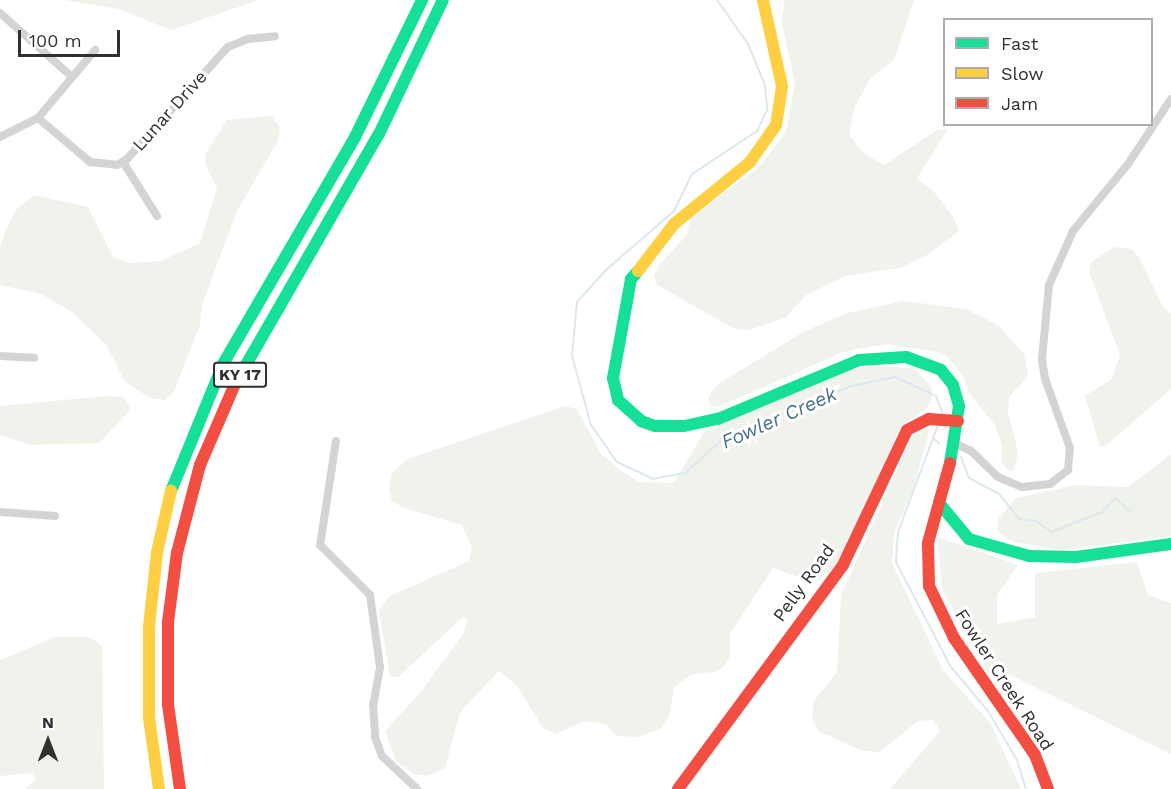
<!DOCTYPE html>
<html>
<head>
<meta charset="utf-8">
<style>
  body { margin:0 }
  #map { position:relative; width:1171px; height:789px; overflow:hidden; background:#fff; font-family:"Work Sans",sans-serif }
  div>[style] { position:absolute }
  .green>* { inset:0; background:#f0f3ec }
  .stream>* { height:2px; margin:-1px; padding:0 1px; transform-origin:1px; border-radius:1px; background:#dbe8ee }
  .street>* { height:8px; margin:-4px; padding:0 4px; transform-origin:4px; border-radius:4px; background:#d4d4d4 }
  .fast>* { height:12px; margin:-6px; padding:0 6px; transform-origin:6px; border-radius:6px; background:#16e098 }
  .slow>* { height:12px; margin:-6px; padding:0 6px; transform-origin:6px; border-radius:6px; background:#ffcf43 }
  .jam>* { height:12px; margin:-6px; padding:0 6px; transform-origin:6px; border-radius:6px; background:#f24e42 }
  span { translate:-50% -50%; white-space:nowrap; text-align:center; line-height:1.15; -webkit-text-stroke:6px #fff; paint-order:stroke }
  .shield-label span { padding:2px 4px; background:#fff; border:2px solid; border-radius:4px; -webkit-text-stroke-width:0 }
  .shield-label { font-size:16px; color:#303030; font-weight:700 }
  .street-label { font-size:18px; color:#303030 }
  .water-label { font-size:20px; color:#46738b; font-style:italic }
  .legend { position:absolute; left:943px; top:18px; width:210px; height:108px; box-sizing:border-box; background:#fff; border:2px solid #acacac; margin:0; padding:8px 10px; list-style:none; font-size:18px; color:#303030 }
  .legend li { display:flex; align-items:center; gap:12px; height:30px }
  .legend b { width:30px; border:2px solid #acacac }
  .north { position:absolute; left:18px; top:711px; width:60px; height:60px; -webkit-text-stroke:4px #fff; paint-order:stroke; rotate:0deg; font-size:16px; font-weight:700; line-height:24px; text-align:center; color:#303030 }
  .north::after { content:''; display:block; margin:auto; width:21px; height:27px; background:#303030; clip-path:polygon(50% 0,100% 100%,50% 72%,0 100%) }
  .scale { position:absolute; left:18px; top:30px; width:102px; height:27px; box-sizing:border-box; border:3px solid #303030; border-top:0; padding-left:8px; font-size:18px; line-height:21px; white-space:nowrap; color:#303030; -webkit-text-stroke:4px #fff; paint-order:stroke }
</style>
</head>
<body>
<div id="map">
  <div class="green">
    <i style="clip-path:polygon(64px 0,259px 0,171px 30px,119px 9px)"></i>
    <i style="clip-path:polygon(785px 0,914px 0,894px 60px,870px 79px,855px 106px,849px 134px,862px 152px,884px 165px,937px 130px,948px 129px,917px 178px,934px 192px,954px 218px,959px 231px,927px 255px,900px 268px,845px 276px,806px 295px,785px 318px,749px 330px,735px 329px,657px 285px,654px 276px,659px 265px,686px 236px,691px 218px,759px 167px,786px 132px,795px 83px,781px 19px)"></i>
    <i style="clip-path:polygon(271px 116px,280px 127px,278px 141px,237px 211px,202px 305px,200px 325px,174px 391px,165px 400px,150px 398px,125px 382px,107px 346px,72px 312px,41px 294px,0 285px,0 247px,6px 229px,16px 210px,34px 195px,88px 207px,113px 257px,129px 263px,161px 261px,200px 243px,217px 188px,205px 164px,205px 155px,227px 120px)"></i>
    <i style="clip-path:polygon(1114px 247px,1131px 249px,1139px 257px,1163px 307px,1171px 313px,1171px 389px,1107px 445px,1100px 447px,1085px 396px,1112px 379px,1120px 355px,1089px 272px,1091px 262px)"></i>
    <i style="clip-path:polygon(903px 301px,966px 309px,998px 325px,1024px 354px,1028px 376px,1009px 397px,1008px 412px,1018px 452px,1014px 470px,1010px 472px,1002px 463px,1002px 445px,995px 425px,969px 393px,964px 377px,948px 357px,936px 352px,886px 344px,843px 352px,718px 407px,710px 405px,708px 397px,718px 384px,805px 331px,848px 313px)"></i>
    <i style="clip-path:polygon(872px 366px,913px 368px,932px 387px,931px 401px,926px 409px,900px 427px,854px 532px,833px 568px,819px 580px,811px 582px,773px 568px,730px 634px,730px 656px,724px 667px,715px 672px,693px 674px,674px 687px,670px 714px,661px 728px,639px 737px,616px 736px,606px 724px,584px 721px,556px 734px,543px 728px,517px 686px,499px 671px,460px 712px,445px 768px,427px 776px,414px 774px,396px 761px,385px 731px,420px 693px,463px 634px,468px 621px,464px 616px,398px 677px,390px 677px,379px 610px,390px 596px,469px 561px,472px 548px,462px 525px,404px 508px,392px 501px,389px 488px,392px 473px,408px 459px,565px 406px,577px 409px,601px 454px,619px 469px,639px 482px,674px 483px,704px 432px,852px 369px)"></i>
    <i style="clip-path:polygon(107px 396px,124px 397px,131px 409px,99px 443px,31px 445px,0 435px,0 406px)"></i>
    <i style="clip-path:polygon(930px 428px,913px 490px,894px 533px,892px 563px,943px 670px,991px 724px,1021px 789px,890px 789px,940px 731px,933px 720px,918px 721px,879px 752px,863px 751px,818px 731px,812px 719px,814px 701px,837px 672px,841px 595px,912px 437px)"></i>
    <i style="clip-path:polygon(1171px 454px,1171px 536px,1063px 550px,1013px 542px,997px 531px,998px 519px,1016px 498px,1076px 485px,1128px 487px)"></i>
    <i style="clip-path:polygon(937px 537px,1018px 565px,997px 595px,997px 624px,1035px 617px,1035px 573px,1137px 562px,1148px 595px,1171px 603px,1171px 754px,1004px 672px,989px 675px,942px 589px)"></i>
    <i style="clip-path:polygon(55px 637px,90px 637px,102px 646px,104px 789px,25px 789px,36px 779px,32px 773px,0 776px,0 660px)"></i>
  </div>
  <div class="stream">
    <i style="left:717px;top:0;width:54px;rotate:54.8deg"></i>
    <i style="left:748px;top:44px;width:44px;rotate:67.5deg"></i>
    <i style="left:765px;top:85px;width:25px;rotate:85deg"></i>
    <i style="left:767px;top:110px;width:23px;rotate:115deg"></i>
    <i style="left:757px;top:131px;width:78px;rotate:146.5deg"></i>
    <i style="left:692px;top:174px;width:41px;rotate:115.9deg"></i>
    <i style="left:674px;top:211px;width:90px;rotate:139.1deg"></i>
    <i style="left:606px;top:270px;width:43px;rotate:132.2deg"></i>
    <i style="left:577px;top:302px;width:54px;rotate:95.3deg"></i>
    <i style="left:572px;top:356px;width:72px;rotate:74.6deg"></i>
    <i style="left:591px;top:425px;width:45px;rotate:54.9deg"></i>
    <i style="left:617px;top:462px;width:40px;rotate:25deg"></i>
    <i style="left:653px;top:479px;width:33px;rotate:-11deg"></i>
    <i style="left:685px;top:473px;width:51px;rotate:-41.8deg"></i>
    <i style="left:723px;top:439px;width:139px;rotate:-22.5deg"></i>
    <i style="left:851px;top:386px;width:45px;rotate:-11.6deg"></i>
    <i style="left:895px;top:377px;width:45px;rotate:24.9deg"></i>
    <i style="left:936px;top:396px;width:19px;rotate:69deg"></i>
    <i style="left:938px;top:425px;width:114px;rotate:110.5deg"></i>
    <i style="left:898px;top:532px;width:30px;rotate:94deg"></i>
    <i style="left:896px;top:562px;width:119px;rotate:62.4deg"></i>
    <i style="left:951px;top:667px;width:57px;rotate:49.9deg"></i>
    <i style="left:988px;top:711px;width:57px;rotate:59.4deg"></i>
    <i style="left:1017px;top:760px;width:30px;rotate:73deg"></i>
    <i style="left:933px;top:438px;width:8px;rotate:40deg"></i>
    <i style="left:961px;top:457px;width:22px;rotate:69deg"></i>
    <i style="left:969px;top:478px;width:34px;rotate:28deg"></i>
    <i style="left:999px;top:494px;width:32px;rotate:51deg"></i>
    <i style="left:1019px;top:519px;width:17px;rotate:7deg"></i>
    <i style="left:1036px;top:521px;width:19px;rotate:35deg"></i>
    <i style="left:1052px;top:532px;width:54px;rotate:-21.8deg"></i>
    <i style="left:1102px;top:512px;width:19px;rotate:-47deg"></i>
    <i style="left:1115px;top:498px;width:21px;rotate:41deg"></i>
  </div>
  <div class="street">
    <i style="left:0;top:13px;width:95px;rotate:41.6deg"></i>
    <i style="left:38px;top:118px;width:68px;rotate:40.2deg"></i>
    <i style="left:90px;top:162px;width:27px;rotate:6deg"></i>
    <i style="left:117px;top:165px;width:12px;rotate:-31deg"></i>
    <i style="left:127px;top:159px;width:151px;rotate:-48deg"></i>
    <i style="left:228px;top:47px;width:22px;rotate:-22deg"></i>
    <i style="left:248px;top:39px;width:27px;rotate:-6deg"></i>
    <i style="left:0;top:137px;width:42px;rotate:-26.6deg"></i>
    <i style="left:38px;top:118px;width:89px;rotate:-50deg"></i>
    <i style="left:123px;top:162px;width:64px;rotate:57.8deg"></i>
    <i style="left:0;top:356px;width:34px;rotate:3deg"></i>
    <i style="left:336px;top:441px;width:105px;rotate:98.7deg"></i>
    <i style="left:320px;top:545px;width:71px;rotate:45deg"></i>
    <i style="left:370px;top:595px;width:73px;rotate:82.1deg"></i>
    <i style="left:380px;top:667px;width:39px;rotate:100deg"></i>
    <i style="left:373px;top:705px;width:32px;rotate:86deg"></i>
    <i style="left:375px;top:737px;width:20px;rotate:70deg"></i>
    <i style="left:382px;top:756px;width:48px;rotate:43.3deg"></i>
    <i style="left:954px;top:443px;width:19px;rotate:25deg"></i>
    <i style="left:971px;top:451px;width:37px;rotate:44deg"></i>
    <i style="left:998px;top:477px;width:26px;rotate:23deg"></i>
    <i style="left:1022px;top:487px;width:28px;rotate:-6deg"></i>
    <i style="left:1050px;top:484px;width:23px;rotate:-38deg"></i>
    <i style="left:1068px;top:470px;width:22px;rotate:-85deg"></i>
    <i style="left:1070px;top:448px;width:73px;rotate:-109.9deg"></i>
    <i style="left:1045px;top:379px;width:20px;rotate:-99deg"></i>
    <i style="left:1042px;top:359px;width:74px;rotate:-84.6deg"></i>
    <i style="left:1049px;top:285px;width:59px;rotate:-66deg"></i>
    <i style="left:1073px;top:231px;width:87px;rotate:-50.6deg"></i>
    <i style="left:1128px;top:164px;width:78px;rotate:-56.5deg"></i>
    <i style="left:0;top:512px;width:55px;rotate:4.2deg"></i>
  </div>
  <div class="fast">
    <i style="left:638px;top:271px;width:11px;rotate:131deg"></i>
    <i style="left:631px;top:279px;width:101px;rotate:100.3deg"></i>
    <i style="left:613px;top:378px;width:23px;rotate:77deg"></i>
    <i style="left:618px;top:400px;width:31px;rotate:42deg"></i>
    <i style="left:641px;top:421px;width:15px;rotate:20deg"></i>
    <i style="left:655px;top:426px;width:29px"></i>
    <i style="left:684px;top:426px;width:35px;rotate:-12deg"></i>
    <i style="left:718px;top:419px;width:153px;rotate:-22.7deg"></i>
    <i style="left:859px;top:360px;width:47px;rotate:-3.7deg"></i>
    <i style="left:906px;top:357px;width:37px;rotate:20deg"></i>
    <i style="left:941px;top:370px;width:19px;rotate:51deg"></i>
    <i style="left:953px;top:385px;width:22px;rotate:74deg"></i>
    <i style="left:959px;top:406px;width:58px;rotate:99deg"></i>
    <i style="left:235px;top:384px;width:289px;rotate:-60.1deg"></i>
    <i style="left:379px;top:134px;width:148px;rotate:-64.5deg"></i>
    <i style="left:171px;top:491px;width:137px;rotate:-67.7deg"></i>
    <i style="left:223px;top:364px;width:263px;rotate:-59.8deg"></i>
    <i style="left:355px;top:137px;width:153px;rotate:-63.9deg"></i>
    <i style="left:939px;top:503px;width:47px;rotate:50.2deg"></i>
    <i style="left:969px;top:539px;width:62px;rotate:15.8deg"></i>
    <i style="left:1029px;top:556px;width:47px;rotate:1.2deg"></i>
    <i style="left:1076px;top:557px;width:96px;rotate:-7.8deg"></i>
  </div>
  <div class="slow">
    <i style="left:638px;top:271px;width:59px;rotate:-52.5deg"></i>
    <i style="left:674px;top:224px;width:98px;rotate:-39.2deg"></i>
    <i style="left:750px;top:162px;width:45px;rotate:-54.9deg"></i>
    <i style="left:776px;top:125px;width:39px;rotate:-81deg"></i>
    <i style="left:782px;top:86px;width:88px;rotate:-102.5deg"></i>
    <i style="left:159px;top:789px;width:72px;rotate:-98deg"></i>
    <i style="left:149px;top:718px;width:92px;rotate:-90deg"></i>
    <i style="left:149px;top:626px;width:74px;rotate:-83.8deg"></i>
    <i style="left:157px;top:552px;width:63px;rotate:-77.1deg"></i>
  </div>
  <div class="jam">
    <i style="left:950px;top:463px;width:83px;rotate:105.4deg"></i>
    <i style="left:928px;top:543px;width:43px;rotate:88.7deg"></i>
    <i style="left:929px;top:586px;width:58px;rotate:64.3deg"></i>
    <i style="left:954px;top:638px;width:142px;rotate:55.3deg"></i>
    <i style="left:1035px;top:755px;width:36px;rotate:69deg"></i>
    <i style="left:180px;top:789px;width:85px;rotate:-98.1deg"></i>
    <i style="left:168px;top:705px;width:83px;rotate:-90deg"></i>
    <i style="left:168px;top:622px;width:70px;rotate:-82.6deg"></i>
    <i style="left:177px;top:553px;width:91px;rotate:-75.4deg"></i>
    <i style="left:200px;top:465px;width:88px;rotate:-66.6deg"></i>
    <i style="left:678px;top:789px;width:278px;rotate:-53.6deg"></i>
    <i style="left:843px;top:565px;width:149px;rotate:-64.6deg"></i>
    <i style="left:907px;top:430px;width:25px;rotate:-27deg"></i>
    <i style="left:929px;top:419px;width:29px;rotate:4deg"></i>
  </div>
  <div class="shield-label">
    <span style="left:240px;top:375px">KY 17</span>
  </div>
  <div class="street-label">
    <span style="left:170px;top:111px;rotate:-48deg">Lunar Drive</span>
    <span style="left:804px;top:583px;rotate:-54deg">Pelly Road</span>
    <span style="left:1004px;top:680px;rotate:57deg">Fowler Creek Road</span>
  </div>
  <div class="water-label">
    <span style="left:779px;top:418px;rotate:-24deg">Fowler Creek</span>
  </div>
  <ul class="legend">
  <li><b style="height:8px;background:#16e098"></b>Fast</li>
  <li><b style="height:8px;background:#ffcf43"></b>Slow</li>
  <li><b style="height:8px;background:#f24e42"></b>Jam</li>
  </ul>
  <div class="north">N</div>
  <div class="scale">100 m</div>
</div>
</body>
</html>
